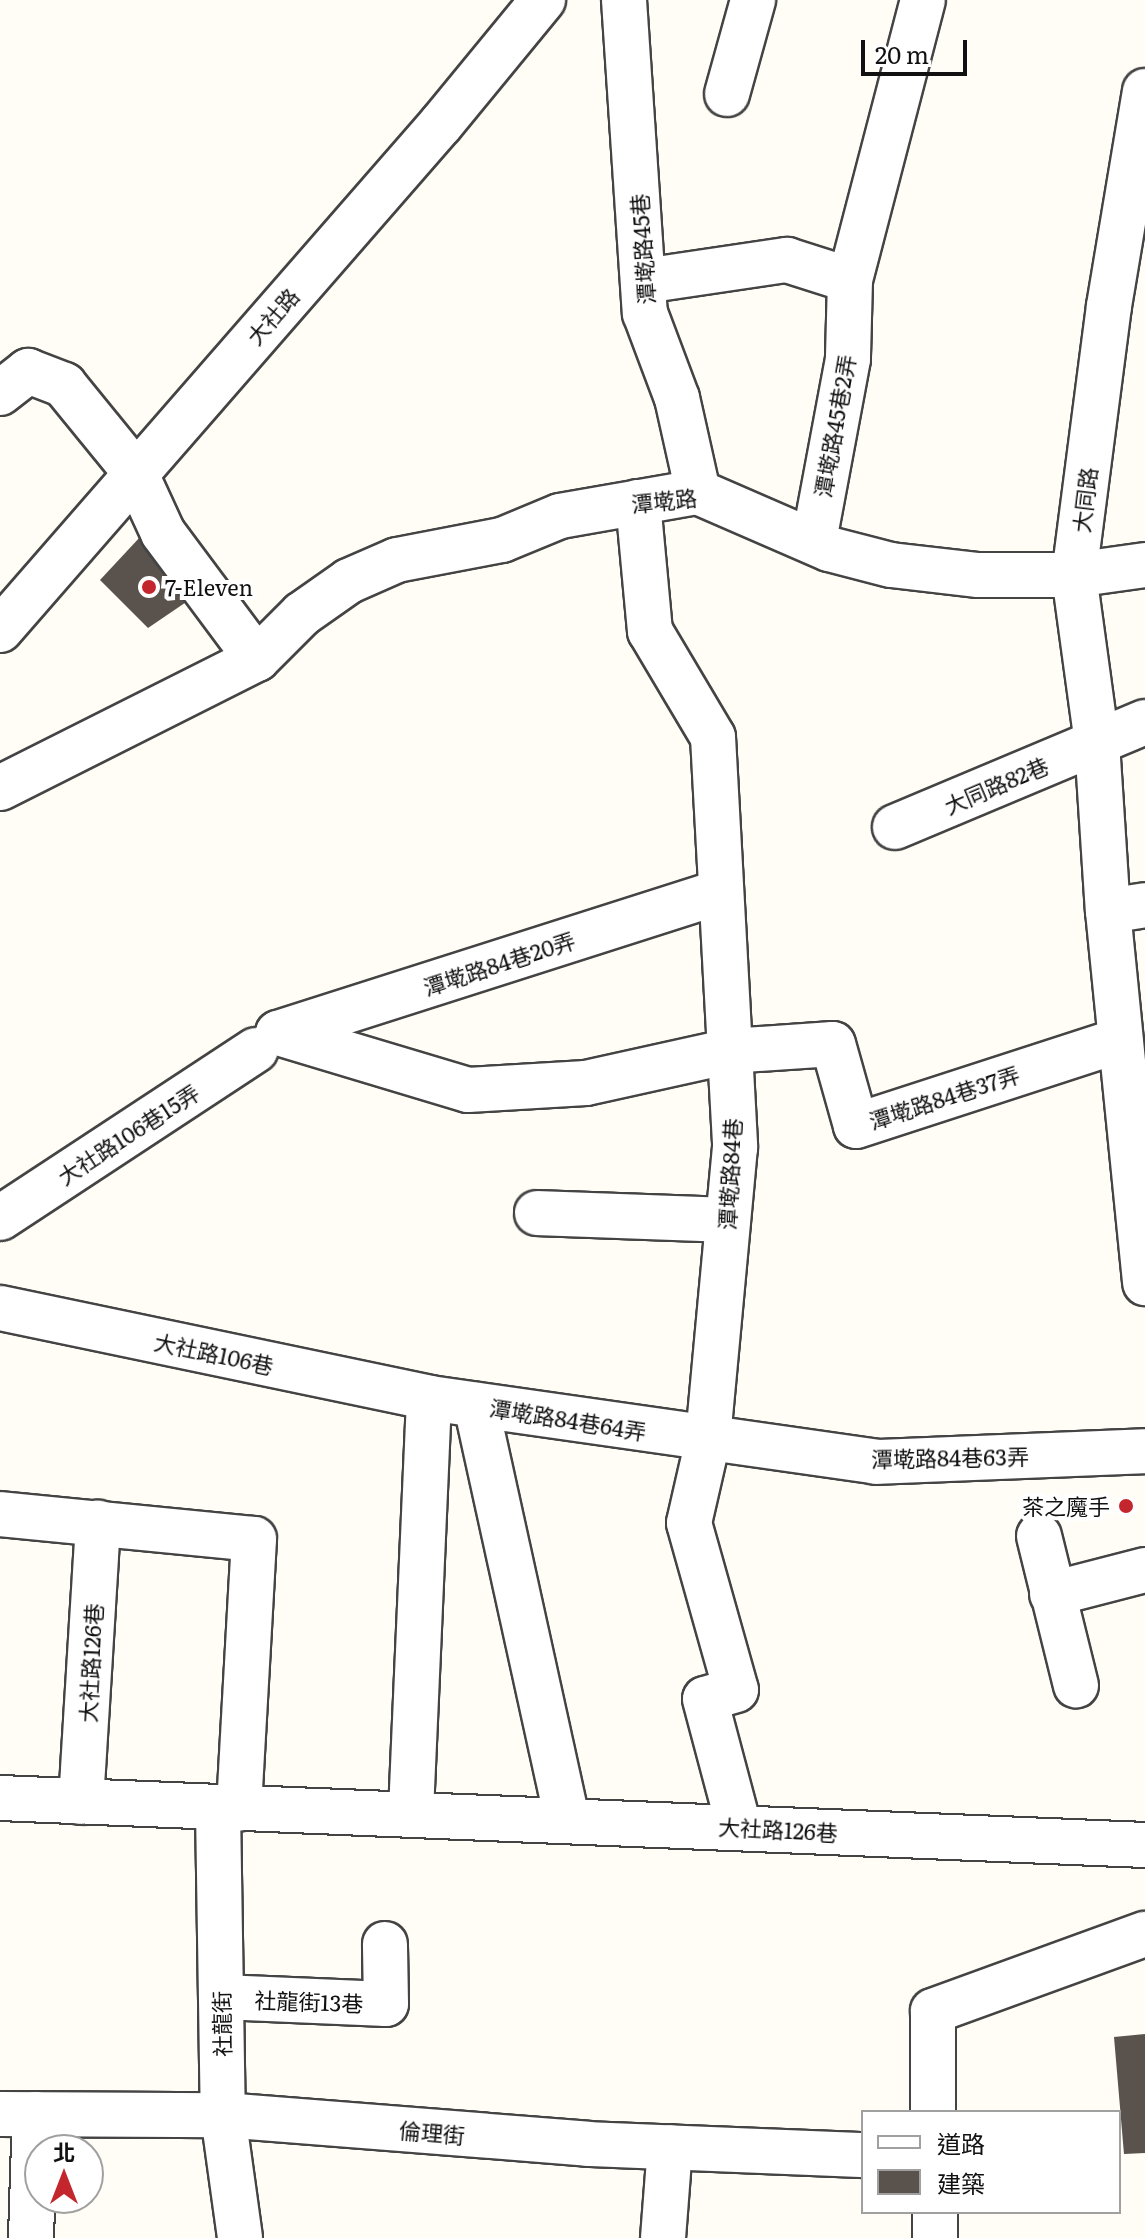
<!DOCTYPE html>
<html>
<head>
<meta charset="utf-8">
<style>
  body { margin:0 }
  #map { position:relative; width:1145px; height:2238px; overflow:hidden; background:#fffdf5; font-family:Literata,"Noto Sans TC",serif }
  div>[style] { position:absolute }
  .building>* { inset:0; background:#5a524d }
  .roads { filter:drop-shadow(2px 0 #444) drop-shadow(-2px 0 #444) drop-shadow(0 2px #444) drop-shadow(0 -2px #444) }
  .minor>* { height:44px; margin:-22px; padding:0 22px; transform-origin:22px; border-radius:22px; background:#fff }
  .dots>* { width:22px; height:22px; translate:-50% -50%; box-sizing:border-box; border:4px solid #fff; border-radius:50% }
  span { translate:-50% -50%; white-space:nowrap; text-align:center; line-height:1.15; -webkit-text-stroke:8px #fff; paint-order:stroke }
  .street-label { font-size:22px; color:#111 }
  .poi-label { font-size:22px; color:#111 }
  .left { translate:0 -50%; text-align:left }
  .right { translate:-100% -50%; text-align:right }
  .legend { position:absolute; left:861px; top:2110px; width:260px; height:104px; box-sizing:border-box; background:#fff; border:2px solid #a0a0a0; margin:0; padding:10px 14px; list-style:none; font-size:24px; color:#111 }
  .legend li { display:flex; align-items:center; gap:16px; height:40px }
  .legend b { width:40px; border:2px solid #a0a0a0 }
  .north { position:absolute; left:24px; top:2134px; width:80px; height:80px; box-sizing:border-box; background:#fff; border:2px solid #a0a0a0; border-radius:50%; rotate:0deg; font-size:22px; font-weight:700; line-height:32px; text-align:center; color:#111 }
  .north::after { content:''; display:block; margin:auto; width:28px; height:36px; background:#c4262e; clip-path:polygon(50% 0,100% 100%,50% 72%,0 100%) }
  .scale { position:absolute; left:861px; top:40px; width:106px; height:36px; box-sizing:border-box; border:4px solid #111; border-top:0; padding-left:10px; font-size:24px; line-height:28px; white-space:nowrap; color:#111; -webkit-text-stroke:6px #fff; paint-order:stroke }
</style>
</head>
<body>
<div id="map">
  <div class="building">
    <i style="clip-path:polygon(141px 536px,198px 594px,148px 628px,100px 580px)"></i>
    <i style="clip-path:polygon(1145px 2034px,1145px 2153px,1124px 2154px,1114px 2037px)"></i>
  </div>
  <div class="roads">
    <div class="minor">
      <i style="left:624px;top:0;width:314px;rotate:86.2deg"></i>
      <i style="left:645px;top:313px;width:91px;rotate:69.4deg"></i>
      <i style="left:677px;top:398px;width:96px;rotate:77.4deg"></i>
      <i style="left:1145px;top:91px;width:218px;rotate:99.5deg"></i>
      <i style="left:1109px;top:306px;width:271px;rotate:97.4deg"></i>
      <i style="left:1074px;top:575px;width:170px;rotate:82.2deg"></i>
      <i style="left:1097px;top:743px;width:168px;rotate:86.3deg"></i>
      <i style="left:1108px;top:911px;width:374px;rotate:84.3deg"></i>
      <i style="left:727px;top:94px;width:98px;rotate:-74.5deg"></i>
      <i style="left:850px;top:280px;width:289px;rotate:-75.4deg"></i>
      <i style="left:644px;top:281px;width:145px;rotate:-8.4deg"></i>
      <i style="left:787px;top:260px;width:66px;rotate:17.6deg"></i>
      <i style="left:850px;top:280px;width:79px;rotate:91.5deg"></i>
      <i style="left:848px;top:359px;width:185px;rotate:100.6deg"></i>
      <i style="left:0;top:393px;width:36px;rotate:-38deg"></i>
      <i style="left:28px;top:371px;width:39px;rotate:21deg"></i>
      <i style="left:64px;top:385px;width:112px;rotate:50.8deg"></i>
      <i style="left:135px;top:472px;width:67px;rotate:65.3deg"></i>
      <i style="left:163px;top:533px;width:157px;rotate:53.3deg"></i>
      <i style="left:638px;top:502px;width:130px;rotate:84.7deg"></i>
      <i style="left:650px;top:631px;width:123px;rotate:59.3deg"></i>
      <i style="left:713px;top:737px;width:411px;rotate:86.9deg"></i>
      <i style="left:735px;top:1147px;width:294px;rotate:95.3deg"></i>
      <i style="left:708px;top:1440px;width:85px;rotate:102.9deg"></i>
      <i style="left:689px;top:1523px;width:173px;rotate:74.3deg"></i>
      <i style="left:736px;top:1690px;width:32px;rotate:164deg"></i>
      <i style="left:705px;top:1699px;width:132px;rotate:75.1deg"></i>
      <i style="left:0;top:630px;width:671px;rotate:-48.93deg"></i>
      <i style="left:441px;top:124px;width:161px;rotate:-50.6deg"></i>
      <i style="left:0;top:788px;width:288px;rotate:-26.7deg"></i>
      <i style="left:257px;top:659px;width:64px;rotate:-45deg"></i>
      <i style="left:302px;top:614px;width:57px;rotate:-35.1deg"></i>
      <i style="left:349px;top:581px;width:52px;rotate:-23.6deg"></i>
      <i style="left:397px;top:560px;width:107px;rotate:-10.8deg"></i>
      <i style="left:502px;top:540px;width:63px;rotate:-22.5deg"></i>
      <i style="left:560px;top:516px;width:140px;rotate:-9.9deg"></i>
      <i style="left:698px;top:492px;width:143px;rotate:23.5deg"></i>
      <i style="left:829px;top:549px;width:64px;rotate:14.5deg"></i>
      <i style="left:891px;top:565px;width:88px;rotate:6.6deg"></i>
      <i style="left:978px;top:575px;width:96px"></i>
      <i style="left:1074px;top:575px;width:72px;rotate:-8deg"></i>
      <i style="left:895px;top:827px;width:271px;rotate:-22.8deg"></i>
      <i style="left:1108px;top:911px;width:37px;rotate:-9deg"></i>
      <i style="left:278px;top:1033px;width:198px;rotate:16.7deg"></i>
      <i style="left:468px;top:1090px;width:118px;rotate:-3.4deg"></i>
      <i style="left:586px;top:1083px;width:148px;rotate:-12.5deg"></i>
      <i style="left:730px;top:1051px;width:103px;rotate:-3.9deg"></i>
      <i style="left:833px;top:1044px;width:85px;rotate:74.3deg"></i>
      <i style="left:856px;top:1126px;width:278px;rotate:-18deg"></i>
      <i style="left:278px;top:1033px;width:465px;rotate:-17.7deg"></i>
      <i style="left:537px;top:1213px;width:191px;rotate:2.1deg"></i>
      <i style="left:0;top:1218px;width:306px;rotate:-33.3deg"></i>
      <i style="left:0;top:1308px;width:438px;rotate:11.8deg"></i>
      <i style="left:429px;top:1398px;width:452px;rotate:8.1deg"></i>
      <i style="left:876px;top:1462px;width:269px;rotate:-2.3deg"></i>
      <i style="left:476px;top:1405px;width:424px;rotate:77.6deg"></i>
      <i style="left:0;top:1514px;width:255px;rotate:5.6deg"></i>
      <i style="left:254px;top:1539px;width:270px;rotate:93.2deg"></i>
      <i style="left:1039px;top:1536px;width:154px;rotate:76.1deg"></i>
      <i style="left:1052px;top:1594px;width:96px;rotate:-14.5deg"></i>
      <i style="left:0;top:1798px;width:1146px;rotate:2.35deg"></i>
      <i style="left:81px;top:1802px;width:280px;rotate:-86.5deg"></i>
      <i style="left:218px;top:1809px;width:306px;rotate:89.1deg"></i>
      <i style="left:223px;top:2115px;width:124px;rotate:82.1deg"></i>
      <i style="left:411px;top:1812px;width:414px;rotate:-87.5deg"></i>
      <i style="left:221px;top:1997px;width:165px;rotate:2.4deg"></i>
      <i style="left:386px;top:2004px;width:60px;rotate:-91deg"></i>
      <i style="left:933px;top:2112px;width:101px;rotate:-90deg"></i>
      <i style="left:933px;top:2011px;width:226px;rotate:-20deg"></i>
      <i style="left:0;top:2114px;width:223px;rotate:0.3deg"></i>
      <i style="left:223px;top:2115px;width:366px;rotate:4.5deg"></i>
      <i style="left:588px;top:2144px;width:275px;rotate:2.3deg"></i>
      <i style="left:935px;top:2212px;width:26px;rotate:90deg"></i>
      <i style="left:31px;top:2238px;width:124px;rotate:-88.2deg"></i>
      <i style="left:663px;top:2238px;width:91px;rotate:-85.6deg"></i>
    </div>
  </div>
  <div class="dots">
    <i style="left:149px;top:587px;background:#c4262e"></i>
    <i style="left:1126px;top:1506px;background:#c4262e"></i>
  </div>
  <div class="street-label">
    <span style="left:642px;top:249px;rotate:-94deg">潭墘路45巷</span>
    <span style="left:272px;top:316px;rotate:-49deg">大社路</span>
    <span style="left:834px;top:426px;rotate:-80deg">潭墘路45巷2弄</span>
    <span style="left:664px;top:500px;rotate:-6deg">潭墘路</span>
    <span style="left:1084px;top:500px;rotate:-83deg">大同路</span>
    <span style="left:996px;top:785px;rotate:-23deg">大同路82巷</span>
    <span style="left:499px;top:963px;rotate:-18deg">潭墘路84巷20弄</span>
    <span style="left:944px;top:1097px;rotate:-18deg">潭墘路84巷37弄</span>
    <span style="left:128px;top:1134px;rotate:-33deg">大社路106巷15弄</span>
    <span style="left:729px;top:1174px;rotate:-87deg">潭墘路84巷</span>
    <span style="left:214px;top:1353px;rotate:12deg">大社路106巷</span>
    <span style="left:568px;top:1419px;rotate:9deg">潭墘路84巷64弄</span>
    <span style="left:950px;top:1457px;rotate:-1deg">潭墘路84巷63弄</span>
    <span style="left:90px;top:1663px;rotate:-87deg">大社路126巷</span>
    <span style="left:778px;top:1829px;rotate:3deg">大社路126巷</span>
    <span style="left:309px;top:2001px;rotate:2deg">社龍街13巷</span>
    <span style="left:221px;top:2024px;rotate:-91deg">社龍街</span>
    <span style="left:432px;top:2132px;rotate:5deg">倫理街</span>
  </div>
  <div class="poi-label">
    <span class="left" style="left:165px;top:587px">7-Eleven</span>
    <span class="right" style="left:1110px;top:1506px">茶之魔手</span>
  </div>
  <ul class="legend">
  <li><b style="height:10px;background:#fff"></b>道路</li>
  <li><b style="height:22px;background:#5a524d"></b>建築</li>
  </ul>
  <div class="north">北</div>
  <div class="scale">20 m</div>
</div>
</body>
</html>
